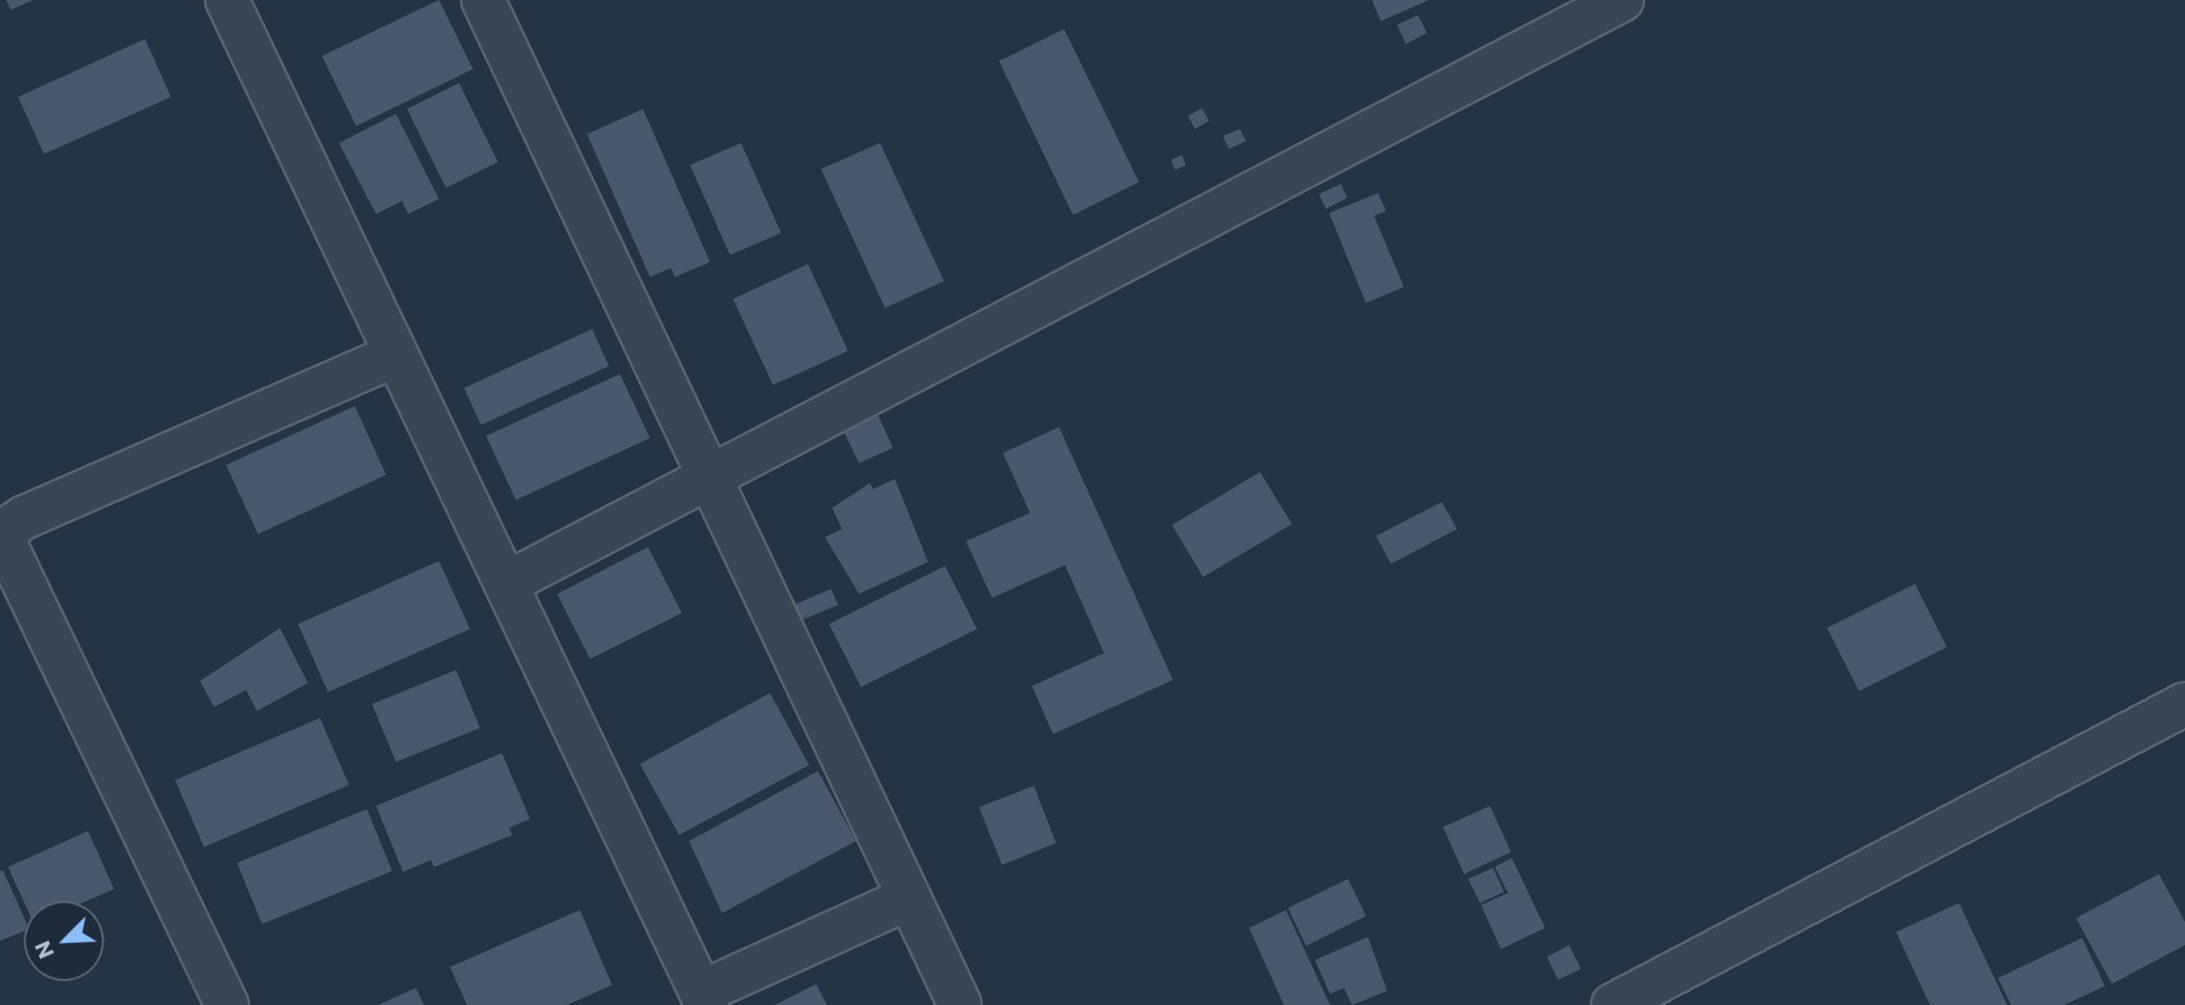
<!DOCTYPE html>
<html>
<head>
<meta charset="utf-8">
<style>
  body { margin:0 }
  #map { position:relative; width:2185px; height:1005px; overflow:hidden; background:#253445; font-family:Commissioner,sans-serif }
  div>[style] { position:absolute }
  .building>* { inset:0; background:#49586c }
  .roads { filter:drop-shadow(2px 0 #586472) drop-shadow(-2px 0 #586472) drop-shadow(0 2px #586472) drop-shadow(0 -2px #586472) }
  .minor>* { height:42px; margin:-21px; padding:0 21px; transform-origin:21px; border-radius:21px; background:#3a4654 }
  span { translate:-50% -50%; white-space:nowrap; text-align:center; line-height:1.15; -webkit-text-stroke:7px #1e2b3a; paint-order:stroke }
  .north { position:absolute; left:24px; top:901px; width:80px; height:80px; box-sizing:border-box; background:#1e2b3a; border:2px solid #5b6775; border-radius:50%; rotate:246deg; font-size:22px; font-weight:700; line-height:32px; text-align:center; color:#b7c1ce }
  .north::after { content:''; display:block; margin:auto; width:28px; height:36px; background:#8bbdff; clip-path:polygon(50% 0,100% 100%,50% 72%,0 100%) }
</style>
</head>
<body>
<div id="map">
  <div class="building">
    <i style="clip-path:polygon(6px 0,33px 0,11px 10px)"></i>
    <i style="clip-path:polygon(439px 0,473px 69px,356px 126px,322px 56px)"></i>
    <i style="clip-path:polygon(1372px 0,1429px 0,1381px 21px)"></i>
    <i style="clip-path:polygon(1418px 15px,1427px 33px,1406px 44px,1397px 25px)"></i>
    <i style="clip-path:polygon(1064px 29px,1139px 182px,1073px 215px,999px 61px)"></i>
    <i style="clip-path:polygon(145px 39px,171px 97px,44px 154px,18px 97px)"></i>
    <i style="clip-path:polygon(459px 83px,498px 162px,446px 188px,407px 109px)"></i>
    <i style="clip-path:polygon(1202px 108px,1209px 121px,1195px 129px,1188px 116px)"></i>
    <i style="clip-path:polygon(643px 109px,710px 262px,675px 277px,671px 268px,650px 277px,587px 134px)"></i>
    <i style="clip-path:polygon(396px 114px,439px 199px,408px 214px,402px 201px,376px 214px,339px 143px)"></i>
    <i style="clip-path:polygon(1240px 129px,1246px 141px,1229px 149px,1223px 136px)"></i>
    <i style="clip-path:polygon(741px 143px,781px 233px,730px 255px,690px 165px)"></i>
    <i style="clip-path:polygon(880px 143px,944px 281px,885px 308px,821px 169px)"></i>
    <i style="clip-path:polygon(1182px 155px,1186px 165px,1175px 170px,1171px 160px)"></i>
    <i style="clip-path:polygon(1341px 184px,1347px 198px,1326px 209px,1319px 194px)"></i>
    <i style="clip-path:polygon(1378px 193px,1386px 211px,1374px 216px,1404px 287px,1366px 303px,1329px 213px)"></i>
    <i style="clip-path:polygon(808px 264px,848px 351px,773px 385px,733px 299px)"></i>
    <i style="clip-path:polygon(592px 329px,609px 366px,481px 425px,464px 388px)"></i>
    <i style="clip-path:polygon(620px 374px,650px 438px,516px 500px,486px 436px)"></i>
    <i style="clip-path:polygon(355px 406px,386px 475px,258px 534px,226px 465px)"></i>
    <i style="clip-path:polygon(878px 415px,893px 448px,859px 463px,843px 430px)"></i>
    <i style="clip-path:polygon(1059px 427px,1173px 680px,1053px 734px,1032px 686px,1104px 653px,1065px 565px,992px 598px,966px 541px,1030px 513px,1003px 453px)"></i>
    <i style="clip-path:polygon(1260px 472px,1292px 524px,1203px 577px,1172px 525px)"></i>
    <i style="clip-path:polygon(895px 479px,928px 562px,859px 594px,825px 537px,842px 529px,832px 508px,870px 483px,873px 489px)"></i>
    <i style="clip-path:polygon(1442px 502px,1457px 529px,1391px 564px,1376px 536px)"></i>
    <i style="clip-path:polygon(648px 547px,682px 613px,590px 659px,557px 594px)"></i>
    <i style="clip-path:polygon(439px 561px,470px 629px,328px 692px,298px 624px)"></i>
    <i style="clip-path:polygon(945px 566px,977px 629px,861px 687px,829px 624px)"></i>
    <i style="clip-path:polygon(1915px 584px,1947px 647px,1859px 691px,1827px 628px)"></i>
    <i style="clip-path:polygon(831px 589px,838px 605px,790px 625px,784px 609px)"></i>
    <i style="clip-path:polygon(280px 628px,308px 683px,257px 711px,246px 690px,214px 707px,200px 681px)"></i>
    <i style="clip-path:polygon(456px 670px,480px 728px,396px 762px,372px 704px)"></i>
    <i style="clip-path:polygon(770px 693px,809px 765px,679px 835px,640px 764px)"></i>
    <i style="clip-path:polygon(320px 718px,349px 785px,204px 847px,175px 780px)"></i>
    <i style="clip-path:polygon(502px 753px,530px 819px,509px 828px,512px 835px,434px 867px,431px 860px,403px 872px,376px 806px)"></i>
    <i style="clip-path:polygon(818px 771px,856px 841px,722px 913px,689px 841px)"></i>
    <i style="clip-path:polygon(1034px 786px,1056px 843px,1002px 865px,979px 807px)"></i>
    <i style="clip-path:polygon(1490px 806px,1511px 852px,1464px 874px,1443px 827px)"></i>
    <i style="clip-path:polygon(367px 809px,392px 871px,262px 924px,237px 863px)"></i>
    <i style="clip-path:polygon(88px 831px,114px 889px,34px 924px,8px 867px)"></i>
    <i style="clip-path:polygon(1512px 858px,1545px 928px,1501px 949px,1481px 905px,1508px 893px,1495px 867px)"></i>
    <i style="clip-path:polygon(1493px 868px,1504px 892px,1480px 903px,1468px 879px)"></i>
    <i style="clip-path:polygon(3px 870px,29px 929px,0 941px,0 871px)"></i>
    <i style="clip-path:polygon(2159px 874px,2185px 922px,2185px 945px,2112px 984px,2076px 918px)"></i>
    <i style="clip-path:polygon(1348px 879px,1366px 916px,1306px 946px,1288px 908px)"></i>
    <i style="clip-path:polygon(1959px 903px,2007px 1005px,1930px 1005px,1896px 932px)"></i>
    <i style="clip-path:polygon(580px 910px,612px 985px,567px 1005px,467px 1005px,450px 967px)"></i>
    <i style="clip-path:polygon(1286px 910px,1330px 1005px,1284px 1005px,1249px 928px)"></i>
    <i style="clip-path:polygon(1368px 937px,1387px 991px,1352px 1005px,1344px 988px,1330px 994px,1315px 960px)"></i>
    <i style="clip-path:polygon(2082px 938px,2105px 986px,2064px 1005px,2011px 1005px,1998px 978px)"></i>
    <i style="clip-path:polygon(1569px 945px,1581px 969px,1558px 980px,1547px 957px)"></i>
    <i style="clip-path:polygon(816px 984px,827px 1005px,775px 1005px)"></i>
    <i style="clip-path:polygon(416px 988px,424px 1005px,378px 1005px)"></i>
  </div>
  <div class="roads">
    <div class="minor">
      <i style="left:227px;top:0;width:1114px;rotate:64.47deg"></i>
      <i style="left:483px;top:0;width:1112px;rotate:64.61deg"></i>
      <i style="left:509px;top:582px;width:1256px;rotate:-27.61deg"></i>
      <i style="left:702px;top:992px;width:227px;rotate:-24.4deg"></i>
      <i style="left:227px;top:1005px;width:512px;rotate:-115.71deg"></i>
      <i style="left:5px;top:544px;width:18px;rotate:-74deg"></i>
      <i style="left:10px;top:527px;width:18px;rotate:-34deg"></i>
      <i style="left:25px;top:517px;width:403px;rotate:-23.6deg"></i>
      <i style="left:1613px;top:1005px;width:646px;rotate:-27.75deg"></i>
    </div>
  </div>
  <div class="north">N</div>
</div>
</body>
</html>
